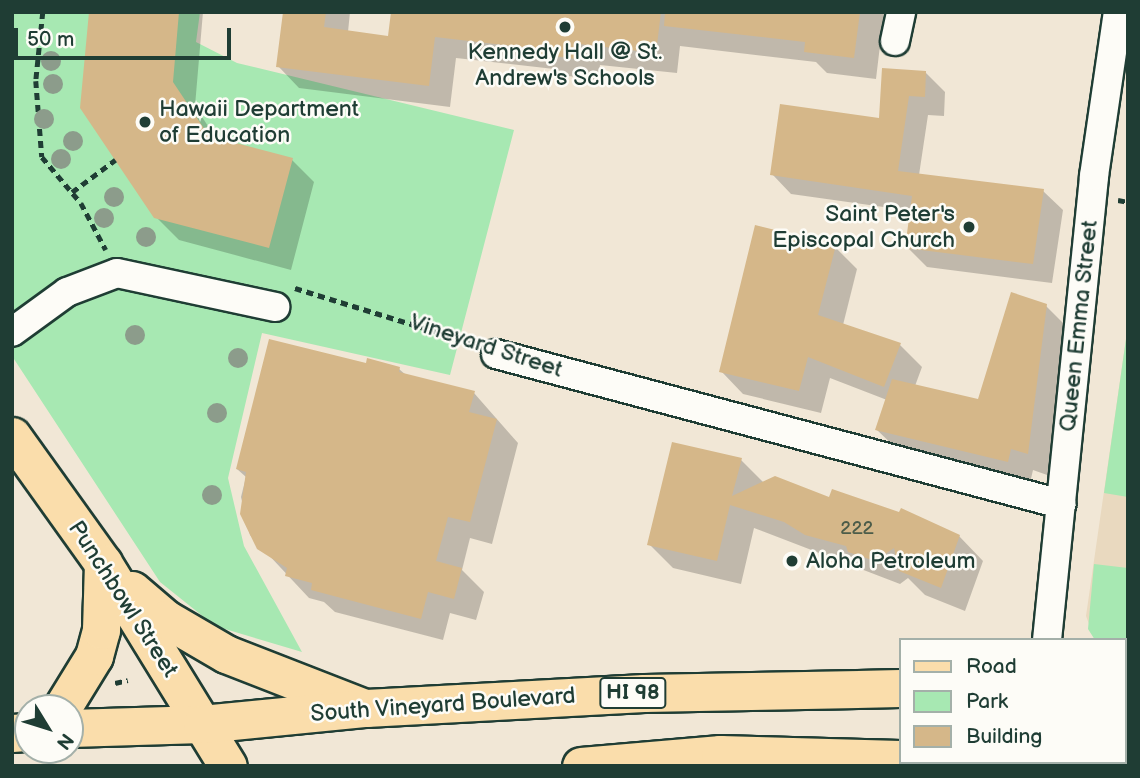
<!DOCTYPE html>
<html>
<head>
<meta charset="utf-8">
<style>
  body { margin:0 }
  #map { position:relative; width:1140px; height:778px; overflow:hidden; background:#f1e7d6; font-family:"Balsamiq Sans",sans-serif }
  div>[style] { position:absolute }
  .built>* { inset:0; background:#e9d9bf }
  .green>* { inset:0; background:#a7e8b2 }
  .shadow>* { inset:0; background:#0003 }
  .building>* { inset:0; background:#d5b789 }
  .path>* { height:4.5px; margin-top:-2.25px; transform-origin:0; background:repeating-linear-gradient(90deg,#1f3d34 0 7px,transparent 0 12px) }
  .roads { filter:drop-shadow(2px 0 #1f3d34) drop-shadow(-2px 0 #1f3d34) drop-shadow(0 2px #1f3d34) drop-shadow(0 -2px #1f3d34) }
  .minor>* { height:28px; margin:-14px; padding:0 14px; transform-origin:14px; border-radius:14px; background:#fdfcf7 }
  .major>* { height:37px; margin:-18.5px; padding:0 18.5px; transform-origin:18.5px; border-radius:18.5px; background:#faddab }
  .trees>* { width:20px; height:20px; margin:-10px; border-radius:50%; background:#8c9c8b }
  .dots>* { width:19px; height:19px; translate:-50% -50%; box-sizing:border-box; border:4px solid #fdfcf7; border-radius:50% }
  span { translate:-50% -50%; white-space:nowrap; text-align:center; line-height:1.15; -webkit-text-stroke:5px #fdfcf7; paint-order:stroke }
  .number-label { font-size:19px; color:#4c5c49 }
  .number-label span { -webkit-text-stroke-width:0 }
  .shield-label span { padding:2px 5px; background:#fdfcf7; border:2px solid; border-radius:5px; -webkit-text-stroke-width:0 }
  .shield-label { font-size:21px; color:#1f3d34; font-weight:700 }
  .poi-label { font-size:23px; color:#1f3d34 }
  .left { translate:0 -50%; text-align:left }
  .right { translate:-100% -50%; text-align:right }
  .street-label { font-size:23px; color:#1f3d34 }
  .frame { position:absolute; inset:0; border:14px solid #1f3d34; pointer-events:none }
  .legend { position:absolute; left:899px; top:638px; width:228px; height:126px; box-sizing:border-box; background:#fdfcf7; border:2px solid #a4b0a9; margin:0; padding:9px 12px; list-style:none; font-size:21px; color:#1f3d34 }
  .legend li { display:flex; align-items:center; gap:14px; height:35px }
  .legend b { width:35px; border:2px solid #a4b0a9 }
  .north { position:absolute; left:14px; top:694px; width:70px; height:70px; box-sizing:border-box; background:#fdfcf7; border:2px solid #a4b0a9; border-radius:50%; rotate:128deg; font-size:19px; font-weight:700; line-height:28px; text-align:center; color:#1f3d34 }
  .north::after { content:''; display:block; margin:auto; width:24px; height:32px; background:#1f3d34; clip-path:polygon(50% 0,100% 100%,50% 72%,0 100%) }
  .scale { position:absolute; left:14px; top:28px; width:217px; height:32px; box-sizing:border-box; border:4px solid #1f3d34; border-top:0; padding-left:9px; font-size:21px; line-height:24px; white-space:nowrap; color:#1f3d34; -webkit-text-stroke:5px #fdfcf7; paint-order:stroke }
</style>
</head>
<body>
<div id="map">
  <div class="built">
    <i style="clip-path:polygon(1128px 325px,1128px 647px,1124px 640px,1095px 640px,1086px 616px)"></i>
  </div>
  <div class="green">
    <i style="clip-path:polygon(12px 12px,200px 12px,196px 42px,237px 63px,514px 130px,450px 375px,262px 333px,228px 478px,244px 546px,302px 652px,215px 626px,160px 582px,12px 356px)"></i>
    <i style="clip-path:polygon(1128px 325px,1128px 497px,1104px 493px)"></i>
    <i style="clip-path:polygon(1094px 564px,1128px 568px,1128px 647px,1124px 640px,1095px 640px,1088px 629px)"></i>
  </div>
  <div class="shadow">
    <i style="clip-path:polygon(90px 12px,203px 12px,195px 106px,217px 140px,292px 160px,314px 182px,291px 270px,179px 240px,156px 217px)"></i>
    <i style="clip-path:polygon(285px 12px,350px 12px,348px 32px,390px 38px,393px 12px,884px 12px,876px 79px,827px 73px,816px 62px,680px 46px,677px 73px,600px 65px,598px 80px,561px 75px,554px 69px,456px 58px,450px 107px,299px 88px,278px 66px)"></i>
    <i style="clip-path:polygon(925px 72px,945px 92px,944px 116px,928px 115px,919px 175px,1043px 191px,1063px 210px,1052px 283px,927px 267px,907px 247px,912px 211px,791px 194px,772px 174px,880px 120px)"></i>
    <i style="clip-path:polygon(835px 247px,857px 269px,843px 325px,900px 345px,922px 367px,915px 386px,979px 401px,1046px 306px,1069px 329px,1050px 476px,1033px 470px,1030px 483px,900px 452px,877px 430px,887px 400px,830px 378px,821px 413px,743px 394px,721px 371px)"></i>
    <i style="clip-path:polygon(367px 365px,399px 369px,406px 375px,474px 393px,518px 443px,492px 544px,470px 538px,462px 570px,484px 592px,476px 620px,450px 613px,443px 640px,335px 612px,324px 602px,309px 598px,250px 535px,241px 497px,246px 477px,237px 469px)"></i>
    <i style="clip-path:polygon(741px 460px,764px 483px,959px 536px,983px 561px,965px 611px,925px 595px,908px 578px,900px 584px,754px 528px,741px 584px,673px 568px,649px 544px)"></i>
  </div>
  <div class="building">
    <i style="clip-path:polygon(89px 12px,179px 12px,173px 82px,209px 136px,293px 158px,269px 248px,154px 218px,80px 108px)"></i>
    <i style="clip-path:polygon(283px 12px,326px 12px,324px 27px,388px 36px,391px 12px,661px 12px,656px 53px,579px 44px,577px 59px,537px 54px,538px 49px,435px 37px,429px 86px,276px 67px)"></i>
    <i style="clip-path:polygon(665px 12px,860px 12px,854px 58px,804px 52px,805px 42px,664px 26px)"></i>
    <i style="clip-path:polygon(882px 68px,926px 71px,925px 97px,909px 96px,898px 171px,1044px 189px,1033px 264px,905px 248px,912px 196px,770px 175px,780px 104px,879px 118px)"></i>
    <i style="clip-path:polygon(755px 225px,836px 245px,818px 315px,901px 343px,884px 387px,808px 357px,799px 391px,719px 372px)"></i>
    <i style="clip-path:polygon(1011px 292px,1047px 304px,1028px 454px,1011px 449px,1008px 462px,875px 430px,892px 379px,978px 399px)"></i>
    <i style="clip-path:polygon(269px 339px,366px 363px,367px 358px,400px 367px,399px 372px,475px 391px,469px 412px,497px 419px,470px 522px,448px 517px,436px 561px,462px 568px,454px 599px,428px 592px,421px 619px,311px 590px,312px 583px,285px 576px,287px 568px,257px 549px,240px 514px,246px 472px,236px 469px)"></i>
    <i style="clip-path:polygon(672px 442px,742px 458px,732px 496px,775px 476px,829px 497px,832px 489px,899px 512px,901px 508px,960px 535px,941px 588px,899px 571px,894px 548px,875px 561px,848px 552px,846px 546px,805px 535px,784px 522px,730px 505px,717px 561px,647px 545px)"></i>
  </div>
  <div class="path">
    <i style="left:43px;top:12px;width:69px;rotate:95.8deg"></i>
    <i style="left:36px;top:81px;width:76px;rotate:85.5deg"></i>
    <i style="left:42px;top:157px;width:60px;rotate:49.7deg"></i>
    <i style="left:81px;top:203px;width:53px;rotate:62deg"></i>
    <i style="left:72px;top:192px;width:54px;rotate:-36.7deg"></i>
    <i style="left:1118px;top:200px;width:10px;rotate:11deg"></i>
    <i style="left:295px;top:288px;width:186px;rotate:17.2deg"></i>
    <i style="left:115px;top:683px;width:13px;rotate:-13deg"></i>
  </div>
  <div class="roads">
    <div class="minor">
      <i style="left:895px;top:41px;width:30px;rotate:-78deg"></i>
      <i style="left:12px;top:332px;width:68px;rotate:-36deg"></i>
      <i style="left:67px;top:292px;width:53px;rotate:-20.8deg"></i>
      <i style="left:117px;top:273px;width:162px;rotate:12.1deg"></i>
      <i style="left:496px;top:354px;width:585px;rotate:14.87deg"></i>
      <i style="left:1047px;top:640px;width:466px;rotate:-84.2deg"></i>
      <i style="left:1094px;top:176px;width:166px;rotate:-81.7deg"></i>
    </div>
    <div class="major">
      <i style="left:12px;top:436px;width:156px;rotate:54.4deg"></i>
      <i style="left:103px;top:563px;width:238px;rotate:58.4deg"></i>
      <i style="left:132px;top:590px;width:45px;rotate:40.5deg"></i>
      <i style="left:166px;top:619px;width:69px;rotate:30.3deg"></i>
      <i style="left:226px;top:654px;width:146px;rotate:21.3deg"></i>
      <i style="left:1124px;top:691px;width:4px"></i>
      <i style="left:62px;top:708px;width:61px;rotate:-58.4deg"></i>
      <i style="left:94px;top:656px;width:27px;rotate:-75deg"></i>
      <i style="left:101px;top:630px;width:67px;rotate:-88.3deg"></i>
      <i style="left:70px;top:728px;width:132px;rotate:-1.7deg"></i>
      <i style="left:202px;top:724px;width:165px;rotate:-5.6deg"></i>
      <i style="left:366px;top:708px;width:278px;rotate:-3.1deg"></i>
      <i style="left:644px;top:693px;width:256px;rotate:-1.1deg"></i>
      <i style="left:12px;top:733px;width:16px;rotate:-4deg"></i>
      <i style="left:1038px;top:762px;width:48px;rotate:4.8deg"></i>
      <i style="left:581px;top:766px;width:140px;rotate:-4.9deg"></i>
      <i style="left:720px;top:754px;width:180px;rotate:1.6deg"></i>
    </div>
  </div>
  <div class="trees">
    <i style="left:51px;top:61px"></i>
    <i style="left:53px;top:84px"></i>
    <i style="left:44px;top:119px"></i>
    <i style="left:73px;top:141px"></i>
    <i style="left:61px;top:159px"></i>
    <i style="left:114px;top:197px"></i>
    <i style="left:104px;top:218px"></i>
    <i style="left:146px;top:237px"></i>
    <i style="left:135px;top:335px"></i>
    <i style="left:238px;top:358px"></i>
    <i style="left:217px;top:413px"></i>
    <i style="left:212px;top:495px"></i>
  </div>
  <div class="dots">
    <i style="left:565px;top:27px;background:#1f3d34"></i>
    <i style="left:145px;top:122px;background:#1f3d34"></i>
    <i style="left:969px;top:227px;background:#1f3d34"></i>
    <i style="left:792px;top:561px;background:#1f3d34"></i>
  </div>
  <div class="number-label">
    <span style="left:857px;top:529px">222</span>
  </div>
  <div class="shield-label">
    <span style="left:633px;top:693px">HI 98</span>
  </div>
  <div class="poi-label">
    <span style="left:565px;top:65px">Kennedy Hall @ St.<br>Andrew's Schools</span>
    <span class="left" style="left:159px;top:122px">Hawaii Department<br>of Education</span>
    <span class="right" style="left:955px;top:227px">Saint Peter's<br>Episcopal Church</span>
    <span class="left" style="left:806px;top:561px">Aloha Petroleum</span>
  </div>
  <div class="street-label">
    <span style="left:1079px;top:326px;rotate:-84deg">Queen Emma Street</span>
    <span style="left:486px;top:346px;rotate:18deg">Vineyard Street</span>
    <span style="left:123px;top:599px;rotate:57deg">Punchbowl Street</span>
    <span style="left:443px;top:705px;rotate:-4deg">South Vineyard Boulevard</span>
  </div>
  <div class="frame"></div>
  <ul class="legend">
  <li><b style="height:9px;background:#faddab"></b>Road</li>
  <li><b style="height:19px;background:#a7e8b2"></b>Park</li>
  <li><b style="height:19px;background:#d5b789"></b>Building</li>
  </ul>
  <div class="north">N</div>
  <div class="scale">50 m</div>
</div>
</body>
</html>
